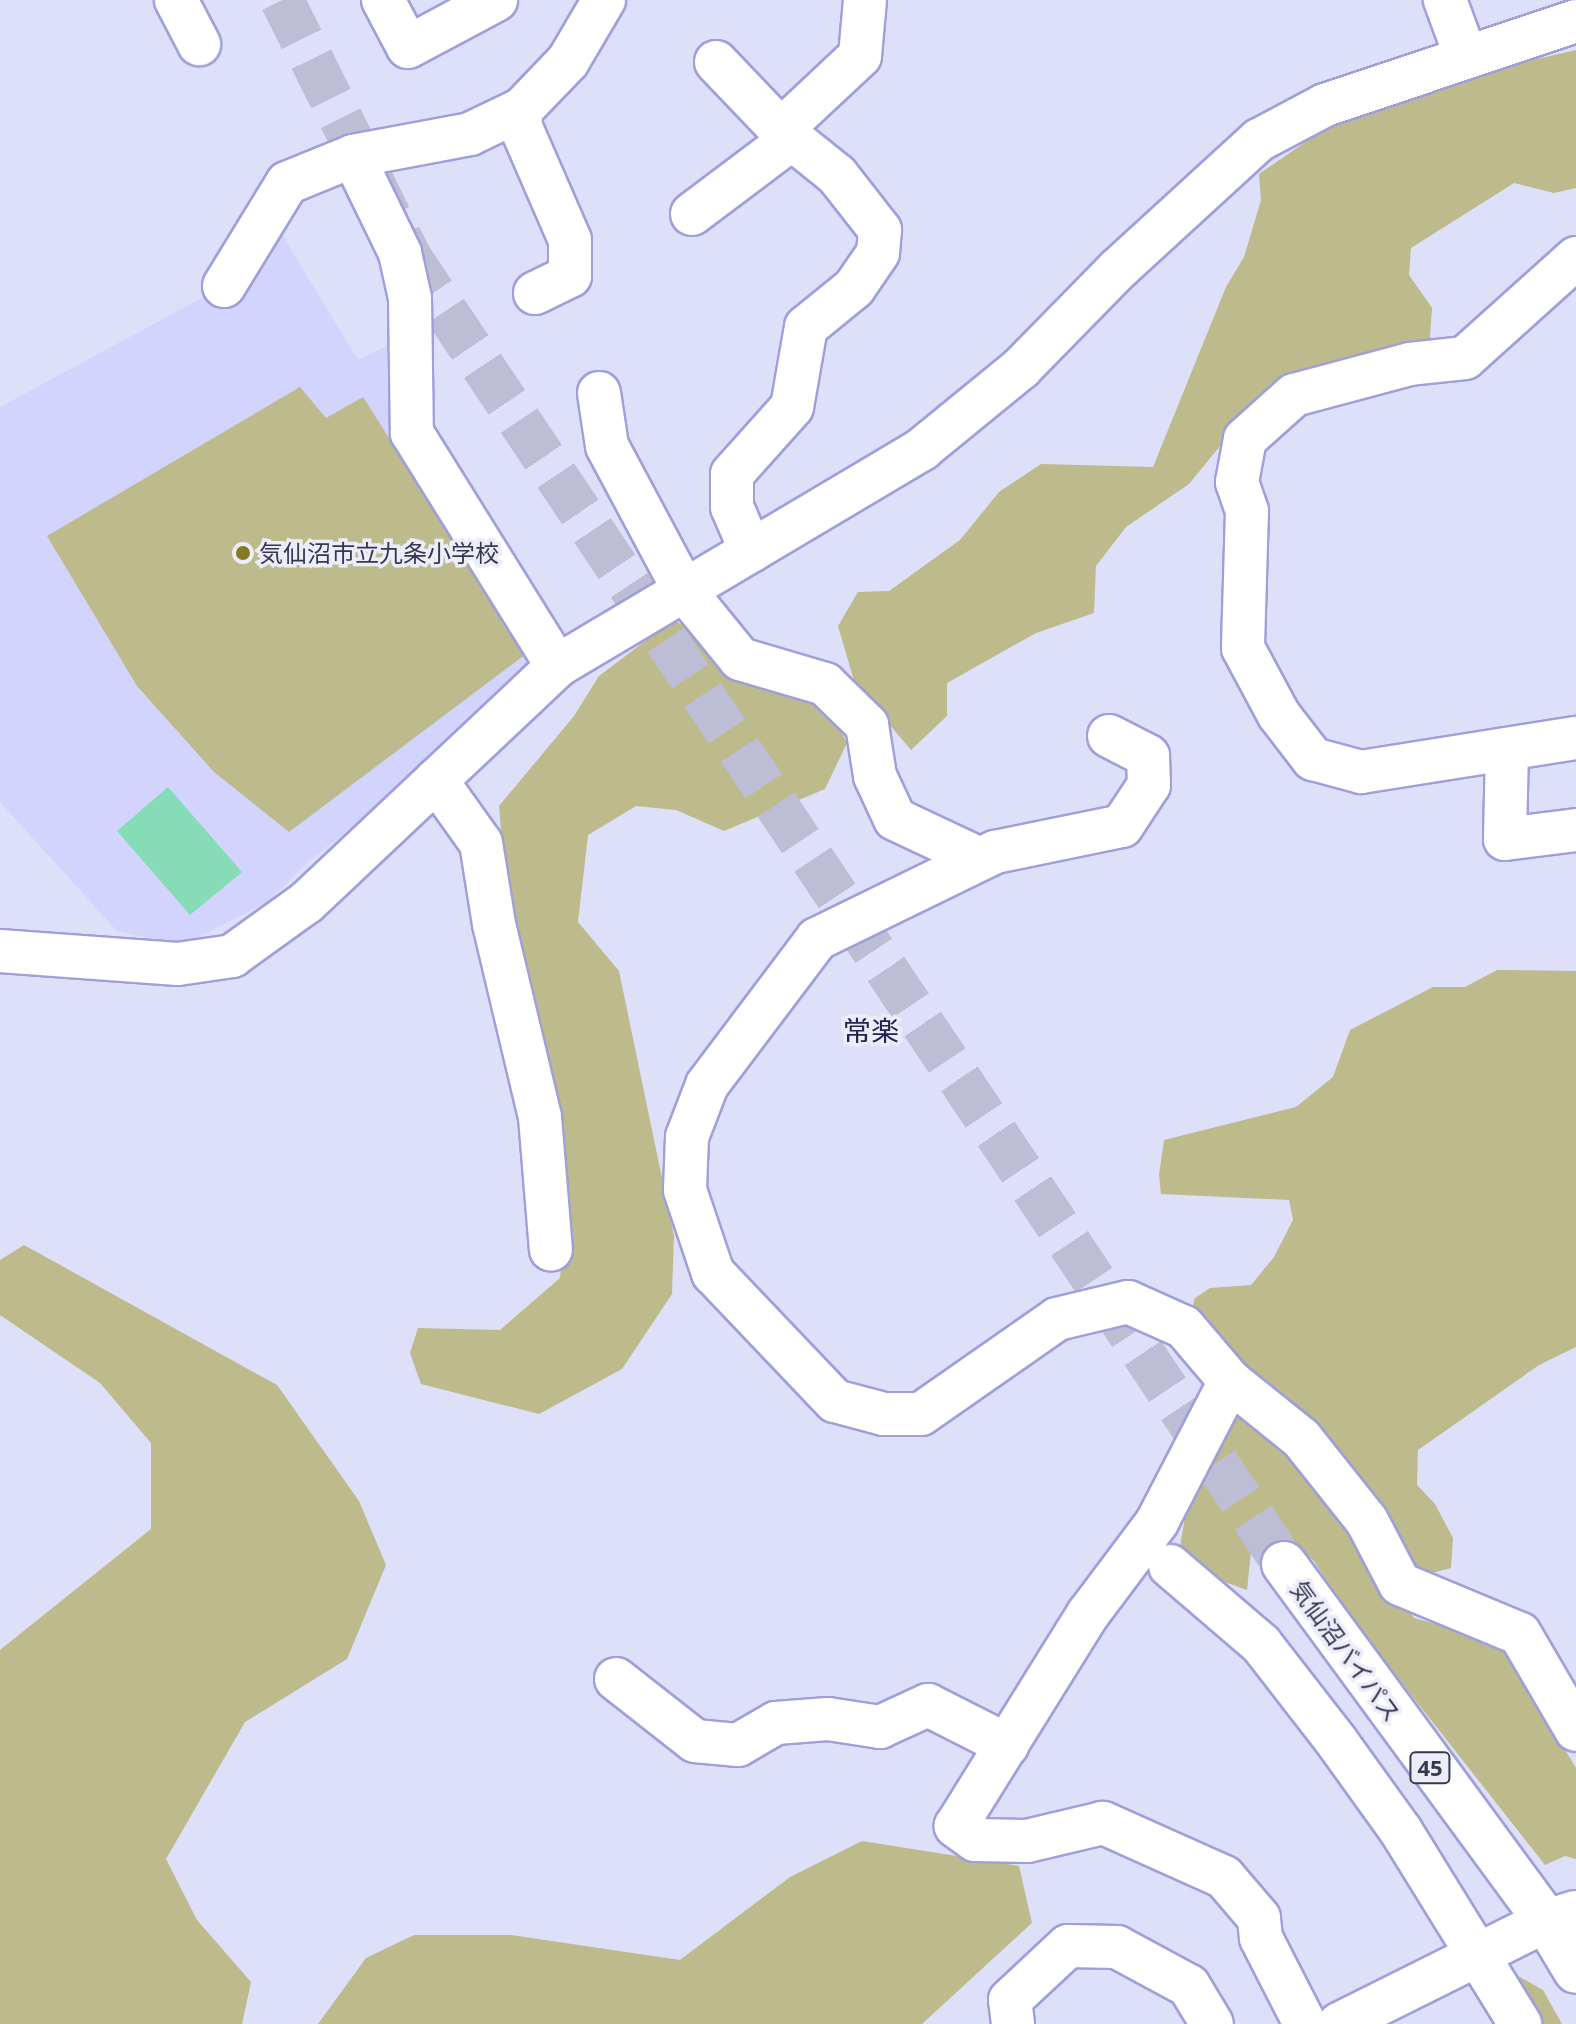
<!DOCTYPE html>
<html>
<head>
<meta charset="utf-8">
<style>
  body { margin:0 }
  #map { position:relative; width:1576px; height:2024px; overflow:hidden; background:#dedff8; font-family:"Open Sans","Noto Sans JP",sans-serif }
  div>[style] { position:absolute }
  .built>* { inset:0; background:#d3d4fd }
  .green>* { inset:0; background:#bdba8b }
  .water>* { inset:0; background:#85dcb6 }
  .highway-tunnel>* { height:44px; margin-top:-22px; transform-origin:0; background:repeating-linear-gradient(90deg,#bdbdd6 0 44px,transparent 0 66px) }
  .roads { filter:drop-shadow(2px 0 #a09fda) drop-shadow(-2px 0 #a09fda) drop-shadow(0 2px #a09fda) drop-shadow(0 -2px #a09fda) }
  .minor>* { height:42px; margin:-21px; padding:0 21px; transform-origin:21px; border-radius:21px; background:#fff }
  .highway>* { height:44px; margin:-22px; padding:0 22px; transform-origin:22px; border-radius:22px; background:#fff }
  .dots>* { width:22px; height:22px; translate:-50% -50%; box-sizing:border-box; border:4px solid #ededfa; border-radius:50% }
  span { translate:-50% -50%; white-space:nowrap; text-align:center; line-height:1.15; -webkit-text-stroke:7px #ededfa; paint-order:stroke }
  .shield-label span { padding:2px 6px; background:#ededfa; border:2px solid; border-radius:6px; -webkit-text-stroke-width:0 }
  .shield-label { font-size:22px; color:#37374f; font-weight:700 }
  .poi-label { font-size:24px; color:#37374f }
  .left { translate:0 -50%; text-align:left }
  .street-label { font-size:24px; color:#37374f }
  .quarter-label { font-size:28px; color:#262151 }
</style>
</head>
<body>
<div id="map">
  <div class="built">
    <i style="clip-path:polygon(269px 213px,358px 360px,411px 334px,416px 439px,557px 666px,314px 857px,267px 902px,183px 945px,117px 931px,0 802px,0 407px,224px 286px)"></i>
  </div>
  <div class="green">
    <i style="clip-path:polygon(1576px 50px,1576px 188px,1554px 193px,1514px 183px,1411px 248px,1409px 275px,1432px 308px,1429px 351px,1229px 435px,1189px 484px,1126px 527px,1096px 566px,1094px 613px,1036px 633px,947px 683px,947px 716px,911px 750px,855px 684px,838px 626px,858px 592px,889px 591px,960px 540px,999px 492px,1041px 464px,1153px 467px,1226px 287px,1244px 257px,1261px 200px,1259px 174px,1339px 119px,1476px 73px)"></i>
    <i style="clip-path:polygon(300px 387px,326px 418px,363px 397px,526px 654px,289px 832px,214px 772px,137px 686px,47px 536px)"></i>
    <i style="clip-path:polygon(673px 620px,805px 689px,831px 713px,847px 743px,825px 789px,724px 831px,676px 810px,636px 806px,588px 835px,578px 922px,619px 971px,674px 1236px,672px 1294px,622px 1369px,539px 1414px,421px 1384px,410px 1353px,418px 1328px,500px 1330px,560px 1278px,565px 1229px,507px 899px,499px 806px,574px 716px,599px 676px)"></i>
    <i style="clip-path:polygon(1497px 970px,1576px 971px,1576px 1347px,1539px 1365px,1418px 1450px,1417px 1485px,1435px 1504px,1453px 1538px,1451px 1568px,1432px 1573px,1407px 1561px,1372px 1493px,1308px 1415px,1244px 1378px,1192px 1319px,1194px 1299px,1210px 1288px,1251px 1285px,1274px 1257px,1293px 1220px,1289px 1200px,1161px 1194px,1159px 1175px,1164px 1140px,1296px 1107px,1333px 1077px,1350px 1030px,1433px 987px,1465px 987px)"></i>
    <i style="clip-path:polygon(24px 1245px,277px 1385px,359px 1501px,386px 1565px,347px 1659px,245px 1722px,166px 1859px,197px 1920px,251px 1982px,242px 2024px,0 2024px,0 1650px,151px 1529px,151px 1443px,100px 1383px,0 1315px,0 1260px)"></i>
    <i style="clip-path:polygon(1233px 1418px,1278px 1420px,1414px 1618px,1500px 1642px,1576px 1768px,1576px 1859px,1565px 1856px,1545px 1865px,1346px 1612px,1314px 1561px,1282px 1534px,1252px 1542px,1247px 1590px,1177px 1565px,1189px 1493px)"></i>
    <i style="clip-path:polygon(862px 1841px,1019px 1866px,1032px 1923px,922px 2024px,318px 2024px,366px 1958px,414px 1935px,511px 1935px,680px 1960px,790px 1877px)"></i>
    <i style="clip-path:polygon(1518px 1976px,1543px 1990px,1562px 2024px,1533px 2024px,1509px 1979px)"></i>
  </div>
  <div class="water">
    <i style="clip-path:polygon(168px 787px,242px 872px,190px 915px,117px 831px)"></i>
  </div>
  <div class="highway-tunnel">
    <i style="left:282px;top:0;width:286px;rotate:63.6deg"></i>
    <i style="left:409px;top:256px;width:1574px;rotate:56.22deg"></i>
  </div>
  <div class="roads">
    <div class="minor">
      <i style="left:176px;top:0;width:50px;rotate:62.4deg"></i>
      <i style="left:383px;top:0;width:53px;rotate:62deg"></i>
      <i style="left:408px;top:47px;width:100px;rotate:-28.1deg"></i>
      <i style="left:1445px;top:0;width:61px;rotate:69.8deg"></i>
      <i style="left:716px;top:62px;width:94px;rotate:46.3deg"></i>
      <i style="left:781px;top:130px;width:72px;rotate:38.8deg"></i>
      <i style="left:837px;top:175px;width:70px;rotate:52deg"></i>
      <i style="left:880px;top:230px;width:23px;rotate:95deg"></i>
      <i style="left:878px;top:253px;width:42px;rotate:124.4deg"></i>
      <i style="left:854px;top:288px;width:62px;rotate:140.9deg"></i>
      <i style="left:806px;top:327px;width:81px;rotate:99.9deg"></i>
      <i style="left:792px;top:407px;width:90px;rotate:131.8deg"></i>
      <i style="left:732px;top:474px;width:33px;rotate:90deg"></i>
      <i style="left:732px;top:507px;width:48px;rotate:66.6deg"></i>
      <i style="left:522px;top:109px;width:16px;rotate:97deg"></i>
      <i style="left:520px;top:125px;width:125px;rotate:66.5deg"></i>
      <i style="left:570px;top:240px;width:36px;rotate:90deg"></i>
      <i style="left:570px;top:276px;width:39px;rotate:154deg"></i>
      <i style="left:353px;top:156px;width:119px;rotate:-10.6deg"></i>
      <i style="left:470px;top:134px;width:58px;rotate:-25.7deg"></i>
      <i style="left:522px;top:109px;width:66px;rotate:-46.2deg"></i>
      <i style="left:568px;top:61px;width:71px;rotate:-59.5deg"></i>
      <i style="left:692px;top:214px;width:111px;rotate:-37deg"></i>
      <i style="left:781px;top:147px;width:17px;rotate:-90deg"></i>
      <i style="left:781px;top:130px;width:108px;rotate:-43.1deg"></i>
      <i style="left:860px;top:56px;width:56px;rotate:-84.9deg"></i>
      <i style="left:1576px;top:258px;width:149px;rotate:138deg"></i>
      <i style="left:1465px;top:358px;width:55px;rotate:173.8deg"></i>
      <i style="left:1410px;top:364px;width:120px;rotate:165deg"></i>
      <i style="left:1294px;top:395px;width:66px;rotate:138.1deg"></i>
      <i style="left:1245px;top:439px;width:44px;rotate:100.5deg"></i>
      <i style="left:1237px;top:482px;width:31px;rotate:71deg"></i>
      <i style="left:1247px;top:511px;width:137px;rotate:91.7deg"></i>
      <i style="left:1243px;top:648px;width:76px;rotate:61.8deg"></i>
      <i style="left:1279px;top:715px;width:56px;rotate:52.3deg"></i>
      <i style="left:1313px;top:759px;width:50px;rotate:15.2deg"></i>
      <i style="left:1361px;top:772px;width:218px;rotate:-9deg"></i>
      <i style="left:224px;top:286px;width:121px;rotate:-58.5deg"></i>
      <i style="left:287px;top:183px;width:71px;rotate:-22.2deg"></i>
      <i style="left:353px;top:156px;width:108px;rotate:64.1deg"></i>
      <i style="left:400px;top:253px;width:46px;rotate:77.5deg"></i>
      <i style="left:410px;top:298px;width:135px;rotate:89.2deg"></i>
      <i style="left:412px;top:433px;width:274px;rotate:58.1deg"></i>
      <i style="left:599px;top:393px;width:54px;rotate:81.4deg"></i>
      <i style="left:607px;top:446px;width:163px;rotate:61.9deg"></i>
      <i style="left:684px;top:590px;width:89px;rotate:50.9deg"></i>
      <i style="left:740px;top:659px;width:89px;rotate:16.4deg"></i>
      <i style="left:825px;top:684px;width:59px;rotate:44.3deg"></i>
      <i style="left:867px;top:725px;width:52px;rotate:81.1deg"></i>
      <i style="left:875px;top:776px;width:47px;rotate:65.1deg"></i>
      <i style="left:895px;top:819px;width:94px;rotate:25.2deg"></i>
      <i style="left:1109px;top:736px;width:44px;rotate:27.1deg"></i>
      <i style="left:1148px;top:756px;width:29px;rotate:88deg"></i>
      <i style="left:1149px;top:785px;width:49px;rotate:123.4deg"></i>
      <i style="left:1122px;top:826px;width:130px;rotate:168.4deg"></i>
      <i style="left:995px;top:852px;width:198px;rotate:154deg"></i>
      <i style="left:817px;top:939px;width:183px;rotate:127deg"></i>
      <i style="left:707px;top:1085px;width:56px;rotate:111deg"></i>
      <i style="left:687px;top:1137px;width:53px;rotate:92.2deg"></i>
      <i style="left:685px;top:1190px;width:88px;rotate:71.4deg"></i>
      <i style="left:713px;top:1273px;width:177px;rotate:46.4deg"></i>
      <i style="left:835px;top:1401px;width:51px;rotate:14.9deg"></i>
      <i style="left:884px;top:1414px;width:37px"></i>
      <i style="left:921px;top:1414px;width:166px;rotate:-34.9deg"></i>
      <i style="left:1057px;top:1319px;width:73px;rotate:-13.5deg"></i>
      <i style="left:1128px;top:1302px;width:61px;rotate:24.1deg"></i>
      <i style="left:1184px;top:1327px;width:71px;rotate:49.6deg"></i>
      <i style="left:1507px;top:749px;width:90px;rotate:91.3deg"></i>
      <i style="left:1505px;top:839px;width:72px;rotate:-7.2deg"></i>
      <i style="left:436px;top:780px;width:77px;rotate:54.5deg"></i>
      <i style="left:481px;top:843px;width:82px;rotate:80.9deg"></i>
      <i style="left:494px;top:924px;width:198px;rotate:76.6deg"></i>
      <i style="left:540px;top:1117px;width:133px;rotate:85.3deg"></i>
      <i style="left:0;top:951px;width:178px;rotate:4.2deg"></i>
      <i style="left:178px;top:964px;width:55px;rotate:-8.4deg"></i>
      <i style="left:232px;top:956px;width:92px;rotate:-35.8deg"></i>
      <i style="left:307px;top:902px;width:344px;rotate:-43.3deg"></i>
      <i style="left:557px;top:666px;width:425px;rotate:-30.7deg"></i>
      <i style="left:922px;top:449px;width:128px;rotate:-39.3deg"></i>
      <i style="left:1021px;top:368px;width:137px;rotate:-45.6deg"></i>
      <i style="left:1117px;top:270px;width:193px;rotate:-42.5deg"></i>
      <i style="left:1259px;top:140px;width:75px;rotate:-27.9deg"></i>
      <i style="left:1325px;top:105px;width:265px;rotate:-18.5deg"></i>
      <i style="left:1170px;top:1566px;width:120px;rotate:40.6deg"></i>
      <i style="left:1261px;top:1644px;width:124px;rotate:52.2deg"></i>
      <i style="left:1337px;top:1742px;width:110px;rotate:54.3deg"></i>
      <i style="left:1401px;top:1831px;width:227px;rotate:58.3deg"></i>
      <i style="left:616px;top:1679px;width:100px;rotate:38.1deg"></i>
      <i style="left:695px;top:1741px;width:43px;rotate:5.3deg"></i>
      <i style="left:738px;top:1745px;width:44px;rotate:-30.1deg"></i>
      <i style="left:776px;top:1723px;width:52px;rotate:-4.4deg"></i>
      <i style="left:828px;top:1719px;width:53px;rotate:8.7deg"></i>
      <i style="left:880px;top:1727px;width:53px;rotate:-24.6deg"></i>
      <i style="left:928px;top:1705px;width:89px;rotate:26.9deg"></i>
      <i style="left:1013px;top:2024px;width:24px;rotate:-97deg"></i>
      <i style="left:1010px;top:2000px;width:79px;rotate:-43deg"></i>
      <i style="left:1068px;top:1946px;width:49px;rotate:1.2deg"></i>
      <i style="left:1117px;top:1947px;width:82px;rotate:28.4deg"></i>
      <i style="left:1189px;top:1986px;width:44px;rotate:58.8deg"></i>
      <i style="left:1305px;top:2024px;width:97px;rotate:-117.1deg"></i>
      <i style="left:1261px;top:1938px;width:20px;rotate:-96deg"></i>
      <i style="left:1259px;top:1918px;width:54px;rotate:-130.5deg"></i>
      <i style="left:1224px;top:1877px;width:133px;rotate:-155.9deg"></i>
      <i style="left:1103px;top:1823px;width:78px;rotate:166.7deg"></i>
      <i style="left:1027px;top:1841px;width:52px;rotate:-178.9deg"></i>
      <i style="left:975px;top:1840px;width:24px;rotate:-144deg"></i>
      <i style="left:956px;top:1826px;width:250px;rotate:-58.1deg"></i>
      <i style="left:1088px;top:1614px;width:115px;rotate:-53.1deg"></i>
      <i style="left:1157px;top:1522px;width:159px;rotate:-62.6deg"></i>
      <i style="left:1230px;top:1381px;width:91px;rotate:38.8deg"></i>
      <i style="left:1301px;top:1438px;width:106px;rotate:51.5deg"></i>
      <i style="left:1367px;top:1521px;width:71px;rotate:62.4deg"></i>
      <i style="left:1400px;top:1584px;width:130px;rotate:22.6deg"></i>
      <i style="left:1520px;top:1634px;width:111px;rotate:59.7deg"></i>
      <i style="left:1339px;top:2024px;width:231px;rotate:-26.5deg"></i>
      <i style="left:1546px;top:1921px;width:31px;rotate:-17deg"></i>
    </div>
    <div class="highway">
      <i style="left:1284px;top:1564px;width:443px;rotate:53.7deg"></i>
      <i style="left:1546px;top:1921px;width:58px;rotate:59deg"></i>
    </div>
  </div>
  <div class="dots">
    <i style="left:243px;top:553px;background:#837c22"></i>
  </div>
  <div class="shield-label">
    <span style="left:1430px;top:1768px">45</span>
  </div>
  <div class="poi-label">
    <span class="left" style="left:259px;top:553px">気仙沼市立九条小学校</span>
  </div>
  <div class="street-label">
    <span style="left:1346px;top:1651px;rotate:54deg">気仙沼バイパス</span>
  </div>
  <div class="quarter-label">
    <span style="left:871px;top:1030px">常楽</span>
  </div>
</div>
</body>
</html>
